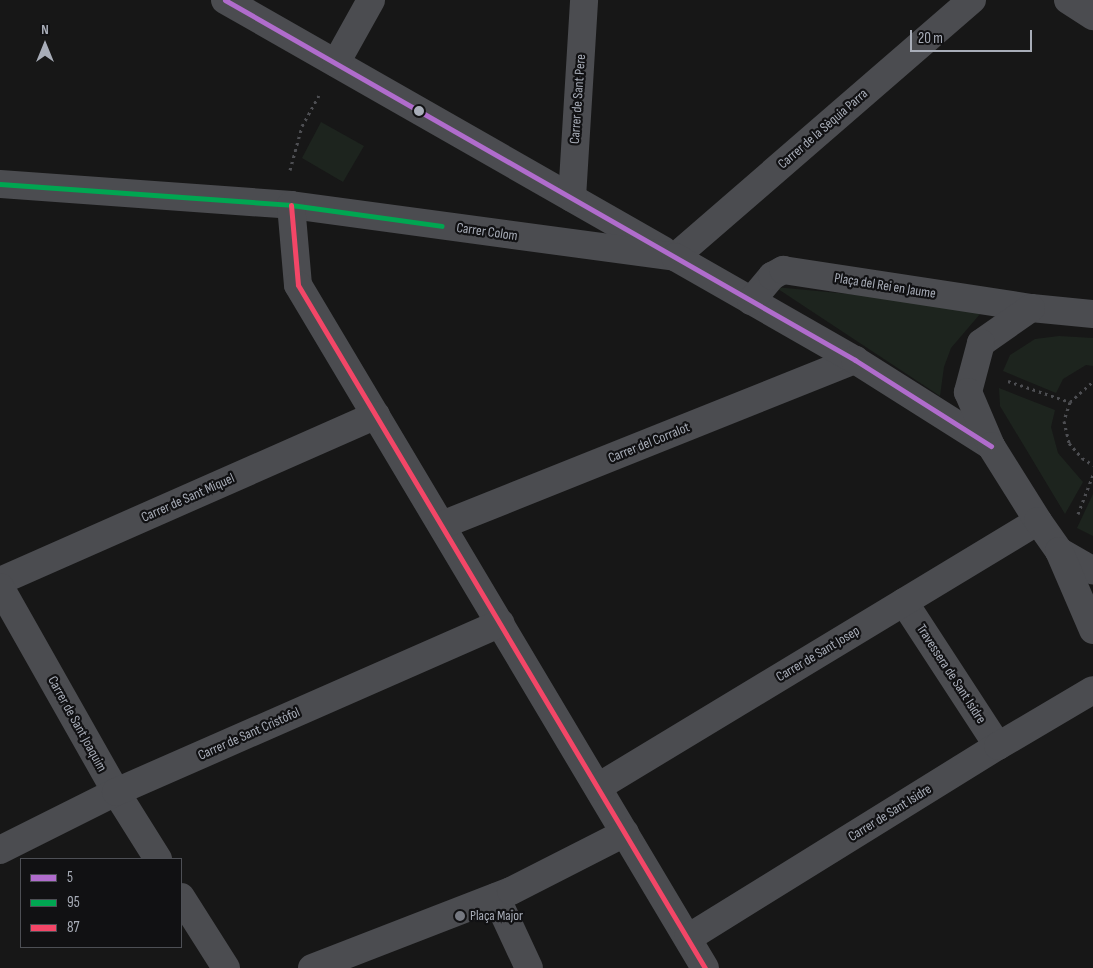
<!DOCTYPE html>
<html>
<head>
<meta charset="utf-8">
<style>
  body { margin:0 }
  #map { position:relative; width:1093px; height:968px; overflow:hidden; background:#171717; font-family:"Sofia Sans Condensed",sans-serif }
  div>[style] { position:absolute }
  .green>* { inset:0; background:#1d241e }
  .path>* { height:3px; margin-top:-1.5px; transform-origin:0; background:repeating-linear-gradient(90deg,#4d4e52 0 2.5px,transparent 0 6.5px) }
  .pedestrian>* { height:28px; margin:-14px; padding:0 14px; transform-origin:14px; border-radius:14px; background:#4b4c50 }
  .minor>* { height:28px; margin:-14px; padding:0 14px; transform-origin:14px; border-radius:14px; background:#4b4c50 }
  .tertiary>* { height:28px; margin:-14px; padding:0 14px; transform-origin:14px; border-radius:14px; background:#4b4c50 }
  .bus-1>* { height:5px; margin:-2.5px; padding:0 2.5px; transform-origin:2.5px; border-radius:2.5px; background:#b06ccc }
  .bus-2>* { height:5px; margin:-2.5px; padding:0 2.5px; transform-origin:2.5px; border-radius:2.5px; background:#00a651 }
  .bus-3>* { height:5px; margin:-2.5px; padding:0 2.5px; transform-origin:2.5px; border-radius:2.5px; background:#f34667 }
  .dots>* { width:14px; height:14px; translate:-50% -50%; box-sizing:border-box; border:2px solid #111113; border-radius:50% }
  span { translate:-50% -50%; white-space:nowrap; text-align:center; line-height:1.15; -webkit-text-stroke:4.5px #111113; paint-order:stroke }
  .street-label { font-size:14px; color:#a8adb8 }
  .poi-label { font-size:14px; color:#a8adb8 }
  .left { translate:0 -50%; text-align:left }
  .legend { position:absolute; left:20px; top:858px; width:162px; height:90px; box-sizing:border-box; background:#111113; border:1px solid #4d4f55; margin:0; padding:6px 9px; list-style:none; font-size:15px; color:#a8adb8 }
  .legend li { display:flex; align-items:center; gap:10px; height:25px }
  .legend b { width:25px; border:1px solid #4d4f55 }
  .north { position:absolute; left:20px; top:20px; width:50px; height:50px; -webkit-text-stroke:4px #111113; paint-order:stroke; rotate:0deg; font-size:14px; font-weight:700; line-height:20px; text-align:center; color:#a8adb8 }
  .north::after { content:''; display:block; margin:auto; width:18px; height:22px; background:#a8adb8; clip-path:polygon(50% 0,100% 100%,50% 72%,0 100%) }
  .scale { position:absolute; left:910px; top:30px; width:122px; height:22px; box-sizing:border-box; border:2px solid #a8adb8; border-top:0; padding-left:6px; font-size:15px; line-height:18px; white-space:nowrap; color:#a8adb8; -webkit-text-stroke:4px #111113; paint-order:stroke }
</style>
</head>
<body>
<div id="map">
  <div class="green">
    <i style="clip-path:polygon(321px 122px,364px 146px,343px 182px,302px 158px)"></i>
    <i style="clip-path:polygon(775px 287px,986px 307px,951px 348px,944px 367px,940px 396px)"></i>
    <i style="clip-path:polygon(1059px 336px,1093px 338px,1093px 366px,1086px 365px,1063px 379px,1056px 393px,1003px 371px,1010px 355px,1035px 339px)"></i>
    <i style="clip-path:polygon(999px 388px,1055px 410px,1051px 427px,1058px 453px,1083px 482px,1065px 514px,1000px 406px)"></i>
    <i style="clip-path:polygon(1093px 494px,1093px 536px,1077px 528px)"></i>
  </div>
  <div class="path">
    <i style="left:290px;top:170px;width:46px;rotate:-74.7deg"></i>
    <i style="left:302px;top:126px;width:35px;rotate:-61deg"></i>
    <i style="left:1008px;top:381px;width:65px;rotate:18.7deg"></i>
    <i style="left:1070px;top:402px;width:20px;rotate:108deg"></i>
    <i style="left:1064px;top:421px;width:23px;rotate:77deg"></i>
    <i style="left:1069px;top:443px;width:20px;rotate:49deg"></i>
    <i style="left:1082px;top:458px;width:13px;rotate:32deg"></i>
    <i style="left:1070px;top:402px;width:31px;rotate:-42deg"></i>
    <i style="left:1078px;top:514px;width:42px;rotate:-69deg"></i>
  </div>
  <div class="pedestrian">
    <i style="left:675px;top:257px;width:393px;rotate:-40.9deg"></i>
  </div>
  <div class="minor">
    <i style="left:225px;top:0;width:504px;rotate:29.72deg"></i>
    <i style="left:1068px;top:0;width:30px;rotate:33deg"></i>
    <i style="left:336px;top:63px;width:72px;rotate:-60.9deg"></i>
    <i style="left:0;top:184px;width:292px;rotate:4.1deg"></i>
    <i style="left:291px;top:205px;width:388px;rotate:7.7deg"></i>
    <i style="left:572px;top:198px;width:198px;rotate:-86.5deg"></i>
    <i style="left:291px;top:205px;width:80px;rotate:85deg"></i>
    <i style="left:298px;top:285px;width:795px;rotate:59.21deg"></i>
    <i style="left:442px;top:525px;width:445px;rotate:-21.8deg"></i>
    <i style="left:0;top:581px;width:411px;rotate:-23.8deg"></i>
    <i style="left:0;top:587px;width:236px;rotate:60.5deg"></i>
    <i style="left:116px;top:792px;width:79px;rotate:57.9deg"></i>
    <i style="left:904px;top:602px;width:172px;rotate:56.9deg"></i>
    <i style="left:598px;top:787px;width:514px;rotate:-31.15deg"></i>
    <i style="left:0;top:850px;width:130px;rotate:-26.6deg"></i>
    <i style="left:116px;top:792px;width:420px;rotate:-23.7deg"></i>
    <i style="left:181px;top:897px;width:84px;rotate:57.6deg"></i>
    <i style="left:496px;top:897px;width:78px;rotate:65.1deg"></i>
    <i style="left:688px;top:938px;width:365px;rotate:-31.8deg"></i>
    <i style="left:998px;top:746px;width:110px;rotate:-30.5deg"></i>
    <i style="left:312px;top:968px;width:213px;rotate:-21.2deg"></i>
    <i style="left:511px;top:891px;width:128px;rotate:-27deg"></i>
  </div>
  <div class="tertiary">
    <i style="left:675px;top:257px;width:207px;rotate:29.8deg"></i>
    <i style="left:855px;top:360px;width:161px;rotate:32.3deg"></i>
    <i style="left:751px;top:301px;width:33px;rotate:-50deg"></i>
    <i style="left:772px;top:276px;width:13px;rotate:-29deg"></i>
    <i style="left:783px;top:270px;width:251px;rotate:8.7deg"></i>
    <i style="left:1093px;top:314px;width:62px;rotate:-174.5deg"></i>
    <i style="left:1031px;top:308px;width:61px;rotate:145deg"></i>
    <i style="left:981px;top:343px;width:51px;rotate:104.9deg"></i>
    <i style="left:968px;top:392px;width:59px;rotate:66.9deg"></i>
    <i style="left:991px;top:446px;width:89px;rotate:57.9deg"></i>
    <i style="left:1038px;top:521px;width:37px;rotate:55deg"></i>
    <i style="left:1059px;top:551px;width:39px;rotate:30deg"></i>
    <i style="left:1059px;top:551px;width:86px;rotate:66.7deg"></i>
  </div>
  <div class="bus-1">
    <i style="left:225px;top:0;width:726px;rotate:29.74deg"></i>
    <i style="left:855px;top:360px;width:161px;rotate:32.3deg"></i>
  </div>
  <div class="bus-2">
    <i style="left:0;top:184px;width:292px;rotate:4.1deg"></i>
    <i style="left:291px;top:205px;width:152px;rotate:7.9deg"></i>
  </div>
  <div class="bus-3">
    <i style="left:291px;top:205px;width:80px;rotate:85deg"></i>
    <i style="left:298px;top:285px;width:795px;rotate:59.21deg"></i>
  </div>
  <div class="dots">
    <i style="left:419px;top:111px;background:#a8adb8"></i>
    <i style="left:460px;top:916px;background:#757880"></i>
  </div>
  <div class="street-label">
    <span style="left:578px;top:99px;rotate:-86deg">Carrer de Sant Pere</span>
    <span style="left:823px;top:129px;rotate:-41deg">Carrer de la Sèquia Parra</span>
    <span style="left:487px;top:232px;rotate:8deg">Carrer Colom</span>
    <span style="left:885px;top:286px;rotate:9deg">Plaça del Rei en Jaume</span>
    <span style="left:649px;top:443px;rotate:-22deg">Carrer del Corralot</span>
    <span style="left:188px;top:498px;rotate:-24deg">Carrer de Sant Miquel</span>
    <span style="left:818px;top:654px;rotate:-31deg">Carrer de Sant Josep</span>
    <span style="left:951px;top:674px;rotate:57deg">Travessera de Sant Isidre</span>
    <span style="left:77px;top:724px;rotate:61deg">Carrer de Sant Joaquim</span>
    <span style="left:249px;top:734px;rotate:-24deg">Carrer de Sant Cristòfol</span>
    <span style="left:890px;top:813px;rotate:-32deg">Carrer de Sant Isidre</span>
  </div>
  <div class="poi-label">
    <span class="left" style="left:470px;top:916px">Plaça Major</span>
  </div>
  <ul class="legend">
  <li><b style="height:6px;background:#b06ccc"></b>5</li>
  <li><b style="height:6px;background:#00a651"></b>95</li>
  <li><b style="height:6px;background:#f34667"></b>87</li>
  </ul>
  <div class="north">N</div>
  <div class="scale">20 m</div>
</div>
</body>
</html>
